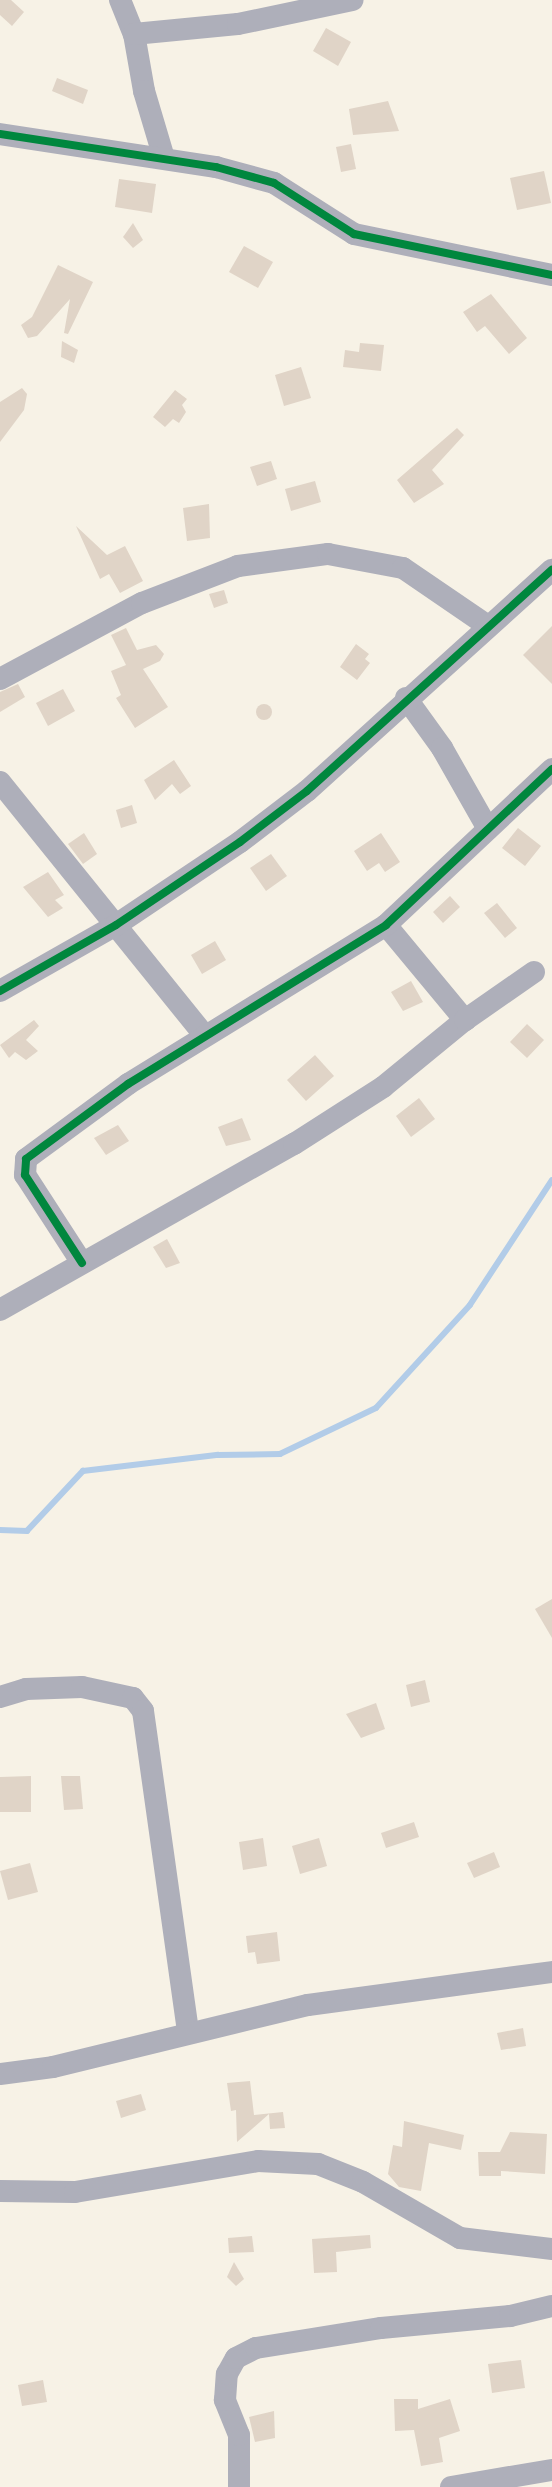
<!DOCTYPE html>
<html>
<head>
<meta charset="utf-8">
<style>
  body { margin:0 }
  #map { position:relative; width:552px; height:2487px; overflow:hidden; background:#f7f2e6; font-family:Rubik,sans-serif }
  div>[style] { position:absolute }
  .stream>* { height:5.5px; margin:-2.75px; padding:0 2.75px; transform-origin:2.75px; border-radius:2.75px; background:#b2cce8 }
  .building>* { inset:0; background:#e0d4c7 }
  .round { border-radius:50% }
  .street>* { height:22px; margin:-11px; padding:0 11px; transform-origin:11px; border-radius:11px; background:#aeafba }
  .cycleway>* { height:8px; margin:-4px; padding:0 4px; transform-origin:4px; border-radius:4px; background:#00873e }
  span { translate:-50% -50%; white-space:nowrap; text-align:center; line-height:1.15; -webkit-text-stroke:4.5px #fff6de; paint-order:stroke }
</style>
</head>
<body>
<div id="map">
  <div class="stream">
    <i style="left:0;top:1530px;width:27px;rotate:2deg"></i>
    <i style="left:27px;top:1531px;width:82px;rotate:-47deg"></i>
    <i style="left:83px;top:1471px;width:136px;rotate:-6.8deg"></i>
    <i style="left:218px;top:1455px;width:62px;rotate:-0.9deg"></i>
    <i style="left:280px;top:1454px;width:106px;rotate:-25.6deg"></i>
    <i style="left:376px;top:1408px;width:139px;rotate:-47.6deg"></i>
    <i style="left:470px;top:1305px;width:149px;rotate:-56.7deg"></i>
  </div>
  <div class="building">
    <i style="clip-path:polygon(0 0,11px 0,24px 12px,12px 26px,0 15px)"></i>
    <i style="clip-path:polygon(326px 28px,351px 42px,338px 66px,313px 51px)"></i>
    <i style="clip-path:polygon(57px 78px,88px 90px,83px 104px,52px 91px)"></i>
    <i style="clip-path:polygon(388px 101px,399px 131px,353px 135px,349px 109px)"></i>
    <i style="clip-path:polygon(351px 144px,356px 169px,341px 172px,336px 147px)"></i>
    <i style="clip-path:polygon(544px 171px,551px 203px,517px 210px,510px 178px)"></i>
    <i style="clip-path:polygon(119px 179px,156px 184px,152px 213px,115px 207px)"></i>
    <i style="clip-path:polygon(133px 223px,143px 240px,133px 248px,123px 237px)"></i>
    <i style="clip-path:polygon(244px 246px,273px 262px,258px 288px,229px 272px)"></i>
    <i style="clip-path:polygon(58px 265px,93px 282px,68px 334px,64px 333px,70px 299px,37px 336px,28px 338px,21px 325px,32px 317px)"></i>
    <i style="clip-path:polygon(491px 294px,527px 338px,509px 354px,485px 326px,477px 332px,463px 312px)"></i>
    <i style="clip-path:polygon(62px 341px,78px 350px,74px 363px,61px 357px)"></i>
    <i style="clip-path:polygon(360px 343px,384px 345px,381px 371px,343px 367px,345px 350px,359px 352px)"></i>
    <i style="clip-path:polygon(301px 367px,311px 398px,284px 406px,275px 375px)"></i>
    <i style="clip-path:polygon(22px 388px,27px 394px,24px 410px,0 442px,0 402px)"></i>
    <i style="clip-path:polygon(175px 390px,187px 399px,182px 405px,186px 412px,179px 423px,173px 419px,165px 427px,153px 417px)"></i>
    <i style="clip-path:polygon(457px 428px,464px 435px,432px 470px,444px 484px,414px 503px,397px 480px)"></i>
    <i style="clip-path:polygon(271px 461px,277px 479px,257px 486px,250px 467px)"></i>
    <i style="clip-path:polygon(315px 481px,321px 502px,291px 511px,285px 489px)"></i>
    <i style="clip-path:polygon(209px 504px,210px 538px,187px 541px,183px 508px)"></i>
    <i style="clip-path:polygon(76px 526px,107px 555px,125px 546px,143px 581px,120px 593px,109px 574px,100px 579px)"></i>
    <i style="clip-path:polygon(224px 590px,228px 603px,214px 608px,209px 594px)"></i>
    <i style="clip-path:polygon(552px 626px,552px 684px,523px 655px)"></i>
    <i style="clip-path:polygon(126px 628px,137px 650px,156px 645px,164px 654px,160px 661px,143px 669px,168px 707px,135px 728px,116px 698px,121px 695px,111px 671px,126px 665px,111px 635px)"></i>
    <i style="clip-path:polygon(356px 644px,369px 654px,365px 659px,370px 663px,357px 680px,340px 667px)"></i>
    <i style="clip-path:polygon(18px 684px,25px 697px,0 712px,0 692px)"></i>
    <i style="clip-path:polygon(63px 689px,75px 711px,48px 726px,36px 703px)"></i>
    <i class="round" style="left:256px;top:704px;width:16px;height:16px"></i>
    <i style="clip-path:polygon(174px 760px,191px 786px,180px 794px,172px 784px,155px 800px,144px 780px)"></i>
    <i style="clip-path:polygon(132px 805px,137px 823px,121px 828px,116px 810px)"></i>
    <i style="clip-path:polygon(518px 828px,541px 846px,525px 866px,502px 848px)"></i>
    <i style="clip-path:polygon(84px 833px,97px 854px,83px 864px,68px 844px)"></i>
    <i style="clip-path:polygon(381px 833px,400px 862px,385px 872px,379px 863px,367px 871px,354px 851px)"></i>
    <i style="clip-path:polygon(271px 854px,287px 876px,266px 891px,250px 868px)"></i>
    <i style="clip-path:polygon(48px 872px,64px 895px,55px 900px,63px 908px,48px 917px,23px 887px)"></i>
    <i style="clip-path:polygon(450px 896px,460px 907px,443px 923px,433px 912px)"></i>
    <i style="clip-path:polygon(497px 903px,517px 928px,505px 938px,484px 913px)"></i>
    <i style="clip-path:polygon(215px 941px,226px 960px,202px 974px,191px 955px)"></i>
    <i style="clip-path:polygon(411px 981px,423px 1002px,403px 1011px,391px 992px)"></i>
    <i style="clip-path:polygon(34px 1020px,39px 1026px,26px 1040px,38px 1051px,26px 1060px,15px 1052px,9px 1058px,0 1045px)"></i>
    <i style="clip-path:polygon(527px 1024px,544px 1040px,527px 1058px,510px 1042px)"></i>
    <i style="clip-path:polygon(315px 1055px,334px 1076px,306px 1101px,287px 1080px)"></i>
    <i style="clip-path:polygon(419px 1098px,435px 1119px,411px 1137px,396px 1116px)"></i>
    <i style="clip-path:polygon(242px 1118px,251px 1140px,226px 1146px,218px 1127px)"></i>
    <i style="clip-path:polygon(118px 1125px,129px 1141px,106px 1155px,94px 1138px)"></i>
    <i style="clip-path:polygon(167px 1239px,180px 1263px,166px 1268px,153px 1247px)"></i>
    <i style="clip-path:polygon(552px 1599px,552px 1638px,535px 1609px)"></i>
    <i style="clip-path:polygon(425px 1680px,430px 1702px,411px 1707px,406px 1685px)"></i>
    <i style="clip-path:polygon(376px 1703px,385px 1729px,361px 1738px,346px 1714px)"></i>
    <i style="clip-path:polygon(31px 1776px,31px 1812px,0 1812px,0 1777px)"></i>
    <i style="clip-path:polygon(61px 1776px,80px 1776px,83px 1809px,64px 1810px)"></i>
    <i style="clip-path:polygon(414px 1822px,419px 1837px,386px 1848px,381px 1833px)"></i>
    <i style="clip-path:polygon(263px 1838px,267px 1866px,243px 1870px,239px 1842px)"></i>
    <i style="clip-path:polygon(319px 1838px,327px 1866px,300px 1874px,292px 1846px)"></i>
    <i style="clip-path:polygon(494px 1852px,500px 1867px,474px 1878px,467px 1863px)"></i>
    <i style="clip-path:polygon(30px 1863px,38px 1892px,8px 1900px,0 1871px)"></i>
    <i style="clip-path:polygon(277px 1932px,280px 1961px,257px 1964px,255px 1952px,248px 1953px,246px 1936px)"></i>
    <i style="clip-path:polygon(523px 2028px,526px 2046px,501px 2050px,497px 2033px)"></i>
    <i style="clip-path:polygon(250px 2081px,254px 2115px,283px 2112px,285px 2128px,270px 2129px,269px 2114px,237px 2142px,236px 2110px,231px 2111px,227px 2083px)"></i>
    <i style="clip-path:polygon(141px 2094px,146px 2110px,121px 2118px,116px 2101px)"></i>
    <i style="clip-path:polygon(404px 2121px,464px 2135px,461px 2150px,429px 2143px,421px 2191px,399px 2187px,388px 2174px,393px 2145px,402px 2147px)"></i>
    <i style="clip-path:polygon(510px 2132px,547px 2134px,545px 2174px,501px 2171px,501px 2176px,479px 2176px,478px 2152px,500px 2152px)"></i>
    <i style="clip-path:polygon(370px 2235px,371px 2248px,336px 2252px,337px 2272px,314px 2273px,312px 2239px)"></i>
    <i style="clip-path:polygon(252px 2236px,254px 2252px,229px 2253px,228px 2238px)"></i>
    <i style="clip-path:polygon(234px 2262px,244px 2279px,236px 2286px,227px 2277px)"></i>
    <i style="clip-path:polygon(521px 2360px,525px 2388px,492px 2393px,488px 2364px)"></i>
    <i style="clip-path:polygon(43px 2380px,47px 2402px,22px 2406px,18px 2385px)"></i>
    <i style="clip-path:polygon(394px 2399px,418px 2399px,418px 2409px,450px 2399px,460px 2431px,439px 2438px,443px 2462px,421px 2466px,414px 2430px,395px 2431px)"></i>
    <i style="clip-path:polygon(274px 2411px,275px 2438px,255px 2442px,249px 2417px)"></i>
  </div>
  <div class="street">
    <i style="left:120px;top:0;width:37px;rotate:68deg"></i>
    <i style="left:134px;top:34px;width:58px;rotate:80deg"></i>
    <i style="left:144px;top:91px;width:70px;rotate:73.4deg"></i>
    <i style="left:134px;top:34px;width:104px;rotate:-5.5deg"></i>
    <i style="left:238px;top:24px;width:117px;rotate:-11.8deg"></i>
    <i style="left:0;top:134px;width:219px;rotate:8.7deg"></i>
    <i style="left:216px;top:167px;width:60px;rotate:15.4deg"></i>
    <i style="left:274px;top:183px;width:95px;rotate:32.5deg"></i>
    <i style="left:354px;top:234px;width:202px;rotate:11.7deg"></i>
    <i style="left:0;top:679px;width:161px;rotate:-28.2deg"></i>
    <i style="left:142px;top:603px;width:103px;rotate:-21.1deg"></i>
    <i style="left:238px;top:566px;width:91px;rotate:-7.6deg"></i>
    <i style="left:328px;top:554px;width:76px;rotate:10.6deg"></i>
    <i style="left:403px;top:568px;width:103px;rotate:34.3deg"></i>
    <i style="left:406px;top:698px;width:62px;rotate:54.2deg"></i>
    <i style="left:442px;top:748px;width:93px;rotate:60.4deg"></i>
    <i style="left:0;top:782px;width:326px;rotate:51.1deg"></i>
    <i style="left:386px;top:925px;width:124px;rotate:50.3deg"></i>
    <i style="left:0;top:991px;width:133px;rotate:-29.6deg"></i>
    <i style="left:116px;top:925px;width:149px;rotate:-33.8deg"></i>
    <i style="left:240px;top:842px;width:84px;rotate:-37.3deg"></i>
    <i style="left:307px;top:791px;width:330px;rotate:-42.1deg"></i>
    <i style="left:82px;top:1263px;width:105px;rotate:-122.9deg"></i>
    <i style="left:25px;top:1175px;width:16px;rotate:-86deg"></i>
    <i style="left:26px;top:1159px;width:127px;rotate:-36.3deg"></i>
    <i style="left:128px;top:1084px;width:303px;rotate:-31.6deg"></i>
    <i style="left:386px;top:925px;width:228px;rotate:-43.2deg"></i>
    <i style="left:0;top:1310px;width:338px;rotate:-29.5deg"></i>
    <i style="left:294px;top:1144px;width:106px;rotate:-32.6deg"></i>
    <i style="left:383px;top:1087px;width:106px;rotate:-39.3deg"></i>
    <i style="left:465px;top:1020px;width:84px;rotate:-34.8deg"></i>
    <i style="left:0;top:1697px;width:27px;rotate:-17deg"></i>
    <i style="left:26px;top:1689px;width:56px;rotate:-2deg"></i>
    <i style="left:82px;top:1687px;width:52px;rotate:12.2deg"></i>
    <i style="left:133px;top:1698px;width:16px;rotate:52deg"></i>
    <i style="left:143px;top:1711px;width:324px;rotate:82deg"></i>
    <i style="left:0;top:2074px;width:53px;rotate:-7.5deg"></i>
    <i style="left:53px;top:2067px;width:262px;rotate:-13.7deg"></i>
    <i style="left:308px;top:2005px;width:246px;rotate:-7.7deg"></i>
    <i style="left:0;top:2191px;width:75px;rotate:0.8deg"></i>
    <i style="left:75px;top:2192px;width:186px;rotate:-9.6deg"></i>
    <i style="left:258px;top:2161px;width:60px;rotate:2.9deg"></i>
    <i style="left:318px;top:2164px;width:48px;rotate:21.8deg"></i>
    <i style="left:363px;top:2182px;width:112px;rotate:30deg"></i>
    <i style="left:460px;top:2238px;width:93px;rotate:6.8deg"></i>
    <i style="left:239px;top:2487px;width:52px;rotate:-90deg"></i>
    <i style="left:239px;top:2435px;width:38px;rotate:-112deg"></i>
    <i style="left:225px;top:2400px;width:26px;rotate:-86deg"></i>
    <i style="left:227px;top:2374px;width:18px;rotate:-61deg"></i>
    <i style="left:236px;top:2358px;width:22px;rotate:-27deg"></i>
    <i style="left:256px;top:2348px;width:127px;rotate:-9.1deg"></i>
    <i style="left:381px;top:2328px;width:130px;rotate:-5.3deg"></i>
    <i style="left:510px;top:2316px;width:43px;rotate:-13.4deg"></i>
    <i style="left:451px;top:2487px;width:102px;rotate:-9.6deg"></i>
  </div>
  <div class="cycleway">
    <i style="left:0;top:134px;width:219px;rotate:8.7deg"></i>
    <i style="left:216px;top:167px;width:60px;rotate:15.4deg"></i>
    <i style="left:274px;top:183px;width:95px;rotate:32.5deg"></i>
    <i style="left:354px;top:234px;width:202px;rotate:11.7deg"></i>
    <i style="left:0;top:991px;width:133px;rotate:-29.6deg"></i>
    <i style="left:116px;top:925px;width:149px;rotate:-33.8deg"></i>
    <i style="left:240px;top:842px;width:84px;rotate:-37.3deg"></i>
    <i style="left:307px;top:791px;width:330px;rotate:-42.1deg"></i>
    <i style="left:82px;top:1263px;width:105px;rotate:-122.9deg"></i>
    <i style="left:25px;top:1175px;width:16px;rotate:-86deg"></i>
    <i style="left:26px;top:1159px;width:127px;rotate:-36.3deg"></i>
    <i style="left:128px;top:1084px;width:303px;rotate:-31.6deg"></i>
    <i style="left:386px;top:925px;width:228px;rotate:-43.2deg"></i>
  </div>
</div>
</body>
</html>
